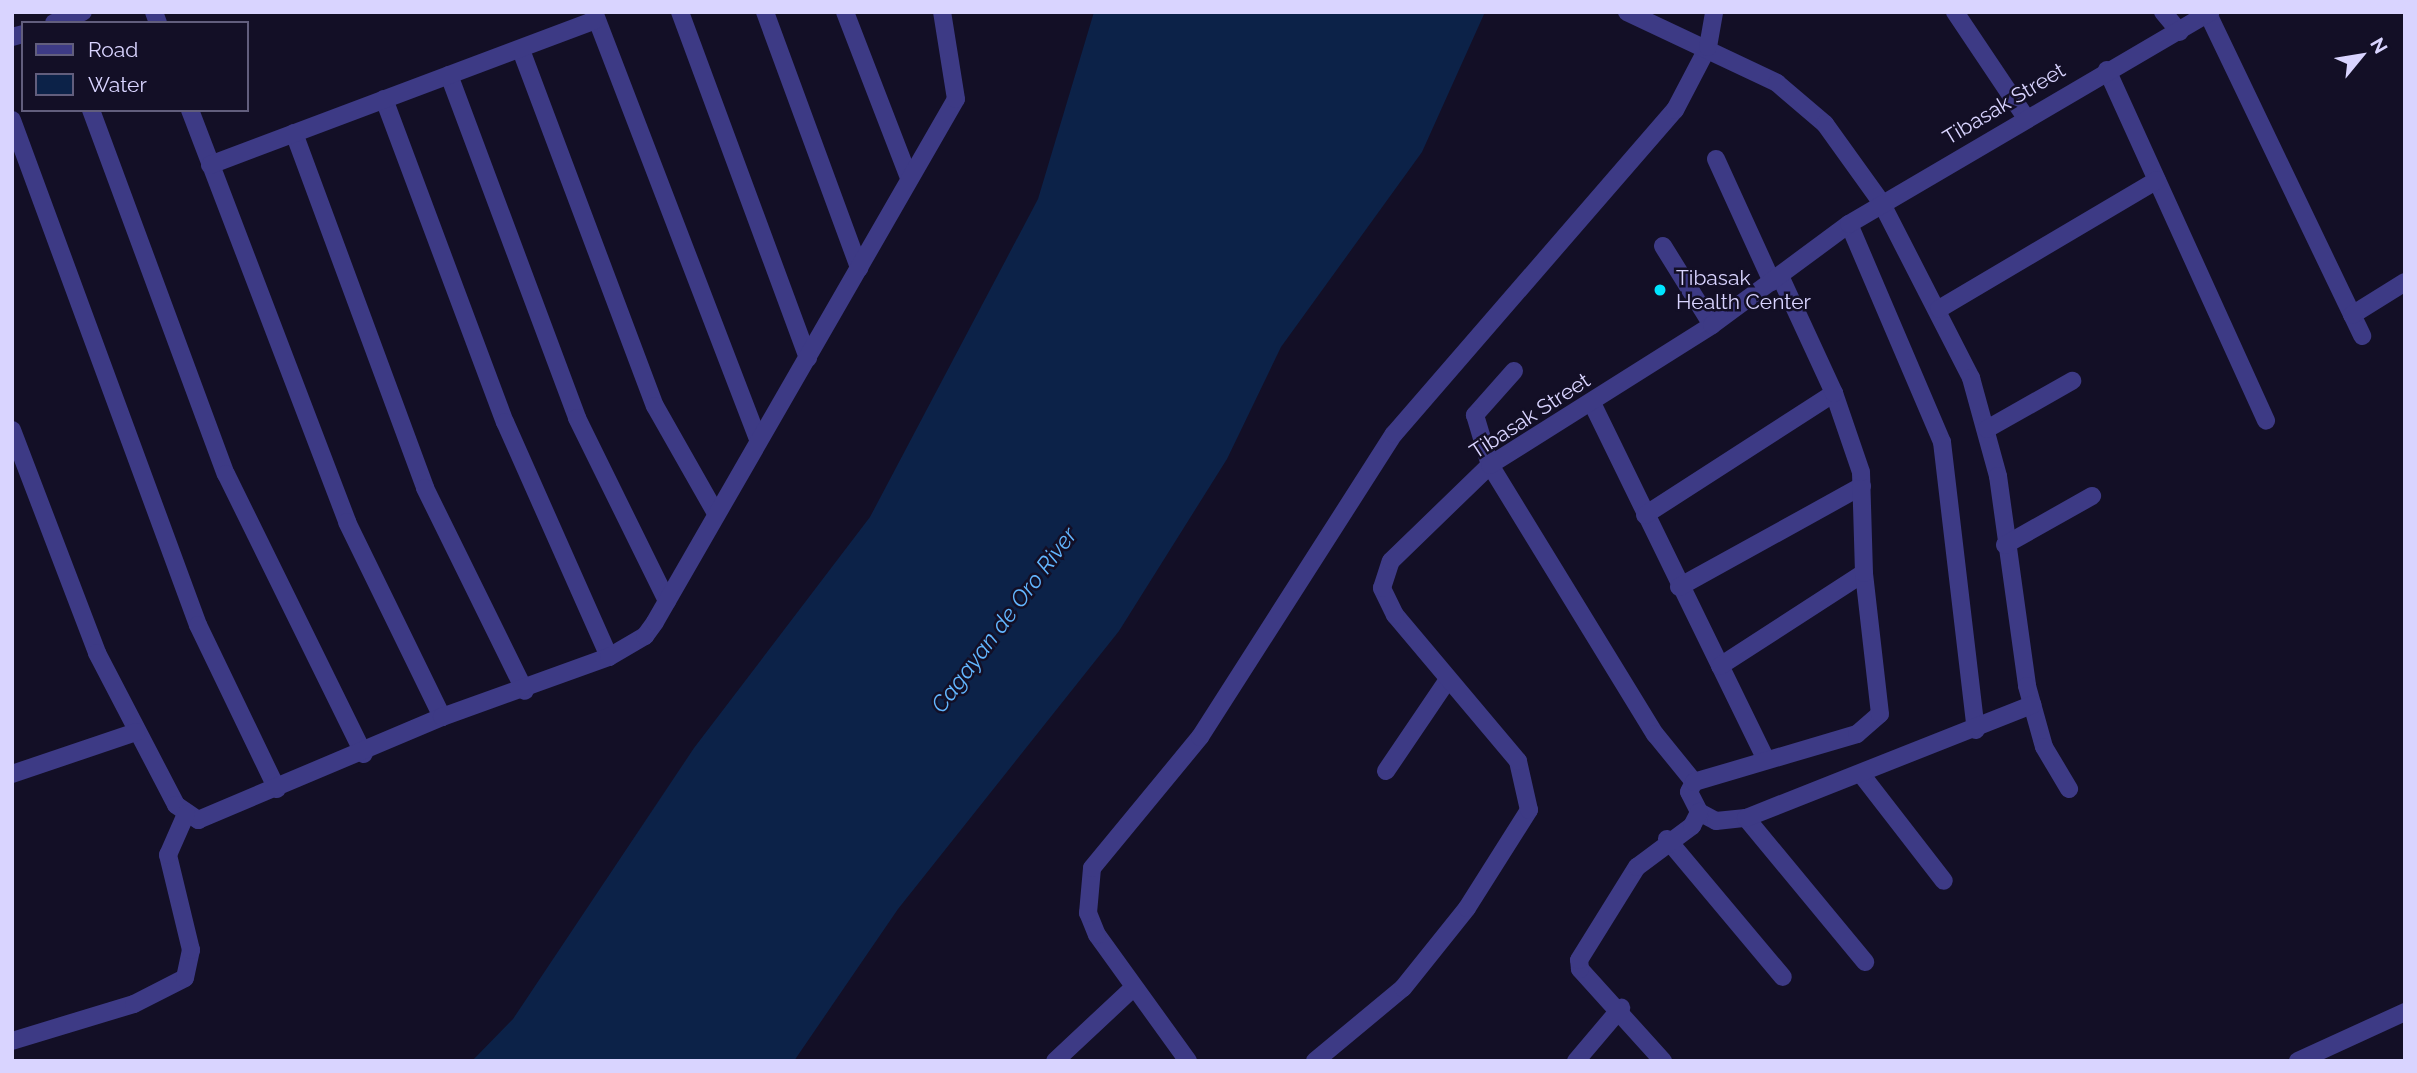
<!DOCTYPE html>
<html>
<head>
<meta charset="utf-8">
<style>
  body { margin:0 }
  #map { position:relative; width:2417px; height:1073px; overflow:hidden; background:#130f26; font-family:Raleway,sans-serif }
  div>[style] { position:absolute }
  .water>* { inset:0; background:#0c2248 }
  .minor>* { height:18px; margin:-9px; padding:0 9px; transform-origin:9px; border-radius:9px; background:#3d3a85 }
  .tertiary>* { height:18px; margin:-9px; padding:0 9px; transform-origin:9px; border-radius:9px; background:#3d3a85 }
  .dots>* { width:19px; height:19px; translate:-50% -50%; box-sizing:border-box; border:4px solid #130f26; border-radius:50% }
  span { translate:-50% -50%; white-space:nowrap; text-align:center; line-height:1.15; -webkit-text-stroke:5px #130f26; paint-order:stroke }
  .street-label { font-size:21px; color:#d9d4ff }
  .poi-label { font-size:21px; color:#d9d4ff }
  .left { translate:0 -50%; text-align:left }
  .water-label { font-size:23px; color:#62b6ff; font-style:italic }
  .frame { position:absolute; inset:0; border:14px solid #d9d4ff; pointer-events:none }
  .legend { position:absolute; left:21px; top:21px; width:228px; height:91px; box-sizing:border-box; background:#130f26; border:2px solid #625e7d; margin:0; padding:9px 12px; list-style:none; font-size:21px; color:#d9d4ff }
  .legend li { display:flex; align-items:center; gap:14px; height:35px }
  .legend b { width:35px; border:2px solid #625e7d }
  .north { position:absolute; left:2326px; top:21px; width:70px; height:70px; -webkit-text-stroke:5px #130f26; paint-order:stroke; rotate:60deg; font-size:19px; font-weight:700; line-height:28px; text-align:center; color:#d9d4ff }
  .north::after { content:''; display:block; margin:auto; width:24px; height:32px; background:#d9d4ff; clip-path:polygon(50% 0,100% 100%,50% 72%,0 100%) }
</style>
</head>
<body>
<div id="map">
  <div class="water">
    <i style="clip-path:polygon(1094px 12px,1485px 12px,1422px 152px,1281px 347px,1227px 459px,1119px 631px,898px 909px,794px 1061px,472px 1061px,513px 1019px,694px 748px,870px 517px,1038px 199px)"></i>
  </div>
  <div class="minor">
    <i style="left:154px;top:12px;width:12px;rotate:70deg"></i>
    <i style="left:594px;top:12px;width:457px;rotate:69deg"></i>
    <i style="left:680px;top:12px;width:369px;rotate:69.7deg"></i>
    <i style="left:765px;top:12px;width:273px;rotate:69.8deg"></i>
    <i style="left:845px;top:12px;width:178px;rotate:68.9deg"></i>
    <i style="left:1955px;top:12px;width:128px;rotate:56.2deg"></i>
    <i style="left:2163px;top:12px;width:26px;rotate:50deg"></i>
    <i style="left:2208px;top:14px;width:357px;rotate:64.4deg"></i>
    <i style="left:54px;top:23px;width:31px;rotate:-21deg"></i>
    <i style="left:12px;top:37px;width:11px;rotate:-15deg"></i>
    <i style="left:521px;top:50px;width:380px;rotate:69.4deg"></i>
    <i style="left:655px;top:406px;width:120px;rotate:60.4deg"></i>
    <i style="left:2107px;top:70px;width:385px;rotate:65.6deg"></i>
    <i style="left:449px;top:75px;width:366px;rotate:69.5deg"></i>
    <i style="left:577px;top:418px;width:204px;rotate:63.8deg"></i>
    <i style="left:384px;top:99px;width:345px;rotate:69.5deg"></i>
    <i style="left:505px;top:422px;width:257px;rotate:66.1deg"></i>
    <i style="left:91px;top:110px;width:388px;rotate:69.7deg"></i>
    <i style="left:226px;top:474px;width:312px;rotate:63.8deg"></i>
    <i style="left:190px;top:110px;width:441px;rotate:69.1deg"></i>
    <i style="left:347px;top:522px;width:217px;rotate:64deg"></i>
    <i style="left:12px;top:120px;width:538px;rotate:69.78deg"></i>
    <i style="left:198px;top:625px;width:182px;rotate:64.3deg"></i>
    <i style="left:294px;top:133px;width:378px;rotate:69.7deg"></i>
    <i style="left:425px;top:488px;width:226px;rotate:63.8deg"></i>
    <i style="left:1716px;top:159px;width:135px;rotate:65.5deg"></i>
    <i style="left:210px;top:165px;width:412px;rotate:-20.6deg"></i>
    <i style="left:1881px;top:202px;width:198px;rotate:62.9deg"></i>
    <i style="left:1971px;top:378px;width:102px;rotate:74.6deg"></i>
    <i style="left:1998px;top:476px;width:212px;rotate:82.1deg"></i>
    <i style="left:2027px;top:686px;width:63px;rotate:74.4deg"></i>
    <i style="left:2044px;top:747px;width:49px;rotate:59.2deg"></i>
    <i style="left:1849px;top:224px;width:237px;rotate:66.9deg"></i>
    <i style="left:1942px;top:442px;width:290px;rotate:83.3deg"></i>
    <i style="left:1663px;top:246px;width:93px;rotate:58.2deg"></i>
    <i style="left:1939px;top:309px;width:253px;rotate:-30.6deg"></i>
    <i style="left:2352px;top:315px;width:62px;rotate:-31.9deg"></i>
    <i style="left:1514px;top:371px;width:59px;rotate:131.6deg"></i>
    <i style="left:1475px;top:415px;width:52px;rotate:73.3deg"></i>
    <i style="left:1490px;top:465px;width:316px;rotate:58.5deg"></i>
    <i style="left:1655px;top:734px;width:62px;rotate:50.9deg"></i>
    <i style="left:1694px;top:782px;width:11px;rotate:117deg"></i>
    <i style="left:1689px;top:792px;width:22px;rotate:63deg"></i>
    <i style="left:1699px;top:812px;width:19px;rotate:28deg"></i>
    <i style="left:1716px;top:821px;width:30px;rotate:-6deg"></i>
    <i style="left:1746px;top:818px;width:187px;rotate:50.4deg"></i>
    <i style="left:1592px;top:403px;width:395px;rotate:64deg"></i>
    <i style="left:1987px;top:429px;width:98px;rotate:-29.5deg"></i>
    <i style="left:12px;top:430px;width:239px;rotate:69.1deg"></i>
    <i style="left:97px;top:653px;width:171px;rotate:62.5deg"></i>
    <i style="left:176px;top:805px;width:27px;rotate:34deg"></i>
    <i style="left:198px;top:820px;width:265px;rotate:-22.9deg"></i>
    <i style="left:442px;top:717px;width:177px;rotate:-19.8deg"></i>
    <i style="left:609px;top:657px;width:42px;rotate:-30.3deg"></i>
    <i style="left:645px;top:636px;width:17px;rotate:-54deg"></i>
    <i style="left:655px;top:622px;width:603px;rotate:-60.08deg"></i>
    <i style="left:956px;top:99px;width:88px;rotate:-99.1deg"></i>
    <i style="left:1645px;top:515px;width:225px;rotate:-32.8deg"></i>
    <i style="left:2005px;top:545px;width:100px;rotate:-29.4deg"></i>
    <i style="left:1679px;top:587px;width:209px;rotate:-28.9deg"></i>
    <i style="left:1720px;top:666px;width:171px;rotate:-32.9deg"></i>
    <i style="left:1386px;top:771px;width:109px;rotate:-55.9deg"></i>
    <i style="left:12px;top:774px;width:131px;rotate:-18.7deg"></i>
    <i style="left:1861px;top:774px;width:135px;rotate:52.2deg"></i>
    <i style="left:1694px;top:782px;width:170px;rotate:-16.4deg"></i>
    <i style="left:1857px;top:734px;width:30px;rotate:-41deg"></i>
    <i style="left:1880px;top:714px;width:142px;rotate:-96.5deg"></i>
    <i style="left:1864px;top:573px;width:101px;rotate:-91.7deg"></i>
    <i style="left:1861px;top:472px;width:83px;rotate:-108.9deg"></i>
    <i style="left:1834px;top:393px;width:129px;rotate:-114.8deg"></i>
    <i style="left:1746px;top:818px;width:308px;rotate:-21.6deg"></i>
    <i style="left:1667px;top:839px;width:180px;rotate:50deg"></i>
    <i style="left:12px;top:1041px;width:127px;rotate:-16.9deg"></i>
    <i style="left:134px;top:1004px;width:57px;rotate:-27deg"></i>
    <i style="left:185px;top:978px;width:29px;rotate:-78deg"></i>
    <i style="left:191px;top:950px;width:98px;rotate:-103.6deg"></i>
    <i style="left:168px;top:855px;width:45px;rotate:-66.3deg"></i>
    <i style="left:1055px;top:1061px;width:105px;rotate:-43.1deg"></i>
    <i style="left:1188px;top:1061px;width:155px;rotate:-125.8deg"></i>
    <i style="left:1097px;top:935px;width:24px;rotate:-112deg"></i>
    <i style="left:1088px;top:913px;width:45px;rotate:-84.9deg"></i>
    <i style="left:1092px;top:868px;width:170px;rotate:-50.5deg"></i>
    <i style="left:1200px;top:737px;width:360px;rotate:-57.4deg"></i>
    <i style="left:1394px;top:434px;width:429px;rotate:-49.1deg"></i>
    <i style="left:1675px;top:110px;width:71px;rotate:-62.4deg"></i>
    <i style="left:1576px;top:1061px;width:70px;rotate:-49.7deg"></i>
    <i style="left:1663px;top:1061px;width:124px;rotate:-132.1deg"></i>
    <i style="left:1580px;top:969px;width:9px;rotate:-96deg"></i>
    <i style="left:1579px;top:960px;width:110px;rotate:-58.1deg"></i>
    <i style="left:1637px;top:867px;width:69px;rotate:-36.7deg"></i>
    <i style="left:1692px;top:826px;width:16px;rotate:-63deg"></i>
    <i style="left:2298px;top:1061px;width:118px;rotate:-24.6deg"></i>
  </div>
  <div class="tertiary">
    <i style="left:1627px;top:12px;width:166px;rotate:25.3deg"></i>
    <i style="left:1777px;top:83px;width:63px;rotate:40.5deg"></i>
    <i style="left:1825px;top:124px;width:96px;rotate:54.3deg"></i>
    <i style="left:1708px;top:47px;width:36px;rotate:-80deg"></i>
    <i style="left:1315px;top:1061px;width:114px;rotate:-39.7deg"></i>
    <i style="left:1403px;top:988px;width:102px;rotate:-51.3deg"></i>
    <i style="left:1467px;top:908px;width:116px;rotate:-57.7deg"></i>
    <i style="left:1529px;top:810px;width:50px;rotate:-102.7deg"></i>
    <i style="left:1518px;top:761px;width:191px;rotate:-130.1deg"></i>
    <i style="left:1395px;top:615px;width:30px;rotate:-116deg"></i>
    <i style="left:1382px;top:588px;width:28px;rotate:-72deg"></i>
    <i style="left:1391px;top:561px;width:138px;rotate:-44.1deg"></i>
    <i style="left:1490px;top:465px;width:262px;rotate:-32.2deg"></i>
    <i style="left:1712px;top:325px;width:170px;rotate:-36.4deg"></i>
    <i style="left:1849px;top:224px;width:419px;rotate:-30.4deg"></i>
  </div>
  <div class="dots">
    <i style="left:1660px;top:290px;background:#00e5ff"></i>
  </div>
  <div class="street-label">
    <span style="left:2004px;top:104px;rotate:-31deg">Tibasak Street</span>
    <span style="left:1530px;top:416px;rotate:-33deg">Tibasak Street</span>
  </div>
  <div class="poi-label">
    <span class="left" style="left:1676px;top:290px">Tibasak<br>Health Center</span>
  </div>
  <div class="water-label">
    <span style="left:1004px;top:620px;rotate:-53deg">Cagayan de Oro River</span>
  </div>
  <div class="frame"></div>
  <ul class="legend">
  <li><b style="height:9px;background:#3d3a85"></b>Road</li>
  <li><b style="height:19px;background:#0c2248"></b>Water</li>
  </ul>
  <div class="north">N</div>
</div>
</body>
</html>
